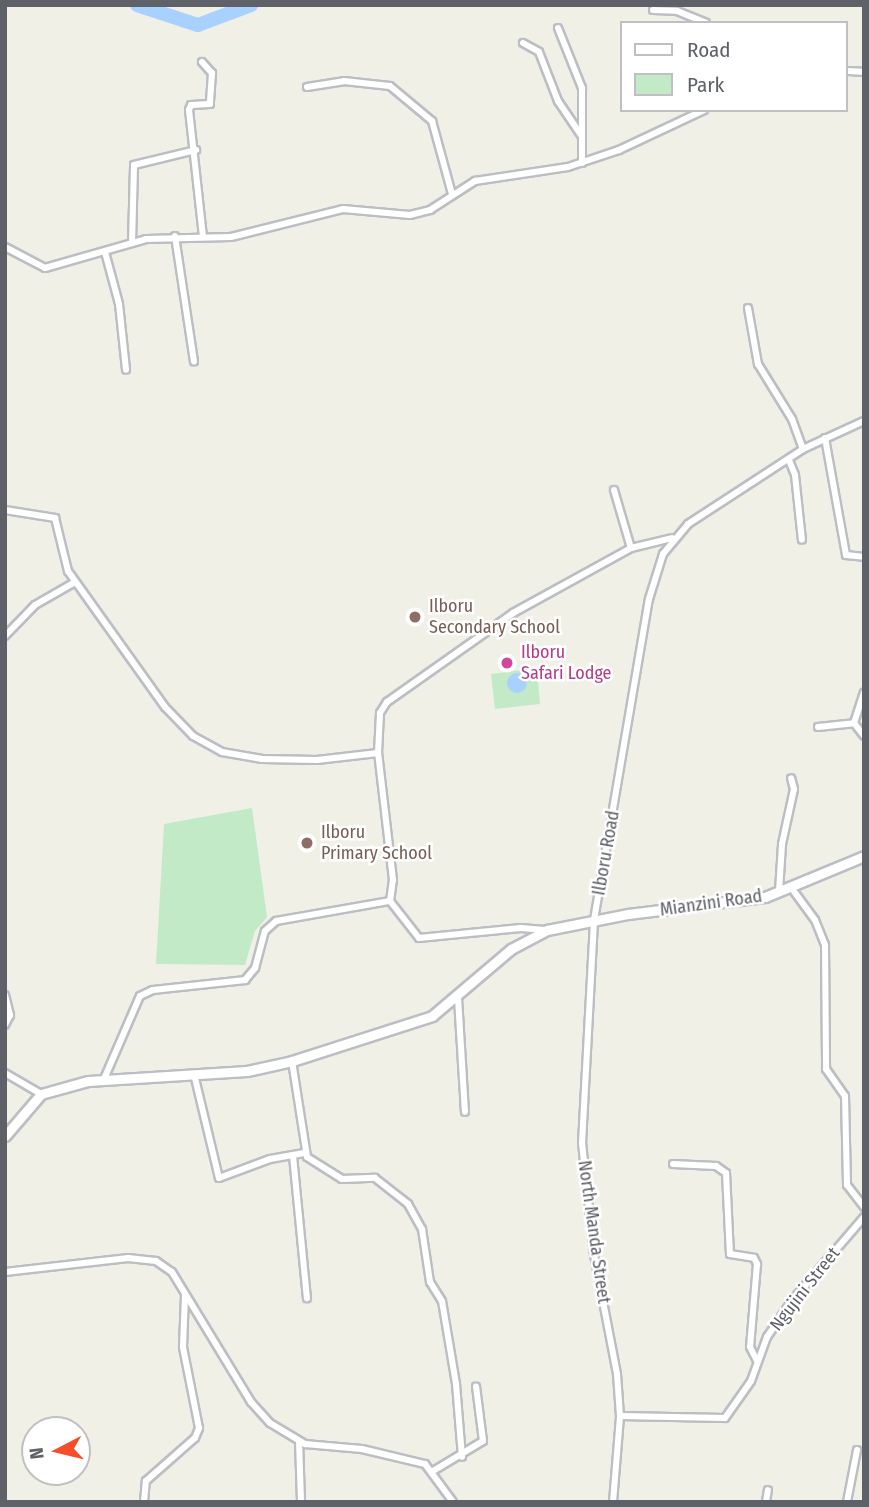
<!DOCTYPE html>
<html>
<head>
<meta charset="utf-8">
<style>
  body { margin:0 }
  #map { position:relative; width:869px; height:1507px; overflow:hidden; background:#f1f0e7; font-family:"Fira Sans Condensed",sans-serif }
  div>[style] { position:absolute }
  .green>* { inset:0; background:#c2eac6 }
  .water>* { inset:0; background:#a9d1ff }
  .round { border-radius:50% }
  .river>* { height:14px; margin:-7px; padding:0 7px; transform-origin:7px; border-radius:7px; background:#a9d1ff }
  .roads { filter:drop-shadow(2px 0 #bbbec3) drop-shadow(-2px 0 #bbbec3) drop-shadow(0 2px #bbbec3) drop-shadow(0 -2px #bbbec3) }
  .street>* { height:6px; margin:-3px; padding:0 3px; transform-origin:3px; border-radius:3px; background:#fff }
  .secondary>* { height:9px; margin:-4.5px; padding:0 4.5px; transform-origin:4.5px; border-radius:4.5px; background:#fff }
  .dots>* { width:19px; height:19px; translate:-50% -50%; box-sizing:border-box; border:4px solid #fff; border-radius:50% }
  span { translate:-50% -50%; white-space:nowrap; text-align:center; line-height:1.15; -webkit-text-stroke:5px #fff; paint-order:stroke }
  .education-label { font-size:18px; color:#785e54 }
  .left { translate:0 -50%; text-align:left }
  .hotel-label { font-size:18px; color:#b23c85 }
  .street-label { font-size:18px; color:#5e6168 }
  .frame { position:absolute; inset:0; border:7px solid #5e6168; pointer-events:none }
  .legend { position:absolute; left:620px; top:21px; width:228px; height:91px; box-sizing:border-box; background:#fff; border:2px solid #bfc0c3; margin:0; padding:9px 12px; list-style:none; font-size:21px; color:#5e6168 }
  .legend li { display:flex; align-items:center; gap:14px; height:35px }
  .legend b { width:35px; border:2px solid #bfc0c3 }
  .north { position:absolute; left:21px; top:1416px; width:70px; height:70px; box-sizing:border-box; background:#fff; border:2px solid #bfc0c3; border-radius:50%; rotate:263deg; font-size:19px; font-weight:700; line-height:28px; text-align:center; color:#5e6168 }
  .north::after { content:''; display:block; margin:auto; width:24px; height:32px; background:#f44e2a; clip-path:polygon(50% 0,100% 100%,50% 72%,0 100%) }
</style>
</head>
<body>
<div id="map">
  <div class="green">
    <i style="clip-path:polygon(537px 668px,540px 704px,495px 709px,491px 674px)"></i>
    <i style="clip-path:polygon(252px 808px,267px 917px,255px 931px,245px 965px,156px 964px,164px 824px)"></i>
  </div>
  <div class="water">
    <i class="round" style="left:507px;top:673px;width:20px;height:20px"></i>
  </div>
  <div class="river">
    <i style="left:137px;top:5px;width:64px;rotate:18.2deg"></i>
    <i style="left:198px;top:25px;width:57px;rotate:-20.7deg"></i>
  </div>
  <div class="roads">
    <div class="street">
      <i style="left:653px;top:10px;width:24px;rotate:2deg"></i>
      <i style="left:677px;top:11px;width:31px;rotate:22deg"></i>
      <i style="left:558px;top:28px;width:65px;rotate:68.2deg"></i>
      <i style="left:582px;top:88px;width:75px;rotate:90deg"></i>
      <i style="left:523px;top:43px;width:18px;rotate:29deg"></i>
      <i style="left:539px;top:52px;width:53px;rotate:68.8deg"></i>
      <i style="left:558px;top:101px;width:41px;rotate:55.9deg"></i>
      <i style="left:202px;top:62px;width:15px;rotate:48deg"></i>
      <i style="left:212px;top:73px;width:31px;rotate:94deg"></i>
      <i style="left:210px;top:104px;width:19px;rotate:177deg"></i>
      <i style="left:191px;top:105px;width:5px;rotate:112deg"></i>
      <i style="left:189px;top:110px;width:128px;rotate:83.7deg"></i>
      <i style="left:846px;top:71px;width:18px;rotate:3deg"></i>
      <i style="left:307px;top:87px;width:37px;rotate:-9deg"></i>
      <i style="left:344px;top:81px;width:46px;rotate:6.2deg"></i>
      <i style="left:390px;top:86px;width:55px;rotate:39.8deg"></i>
      <i style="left:432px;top:121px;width:76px;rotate:74.7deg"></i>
      <i style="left:175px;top:236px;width:127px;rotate:81.4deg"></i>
      <i style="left:132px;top:243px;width:78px;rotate:-88.5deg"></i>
      <i style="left:134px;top:165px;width:64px;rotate:-13.6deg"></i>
      <i style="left:5px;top:247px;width:45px;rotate:27.7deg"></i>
      <i style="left:45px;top:268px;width:105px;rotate:-16deg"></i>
      <i style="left:146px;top:239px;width:85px;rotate:-1.3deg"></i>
      <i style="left:231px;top:237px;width:115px;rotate:-14deg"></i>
      <i style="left:343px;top:209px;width:67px;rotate:5.1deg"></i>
      <i style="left:410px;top:215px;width:21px;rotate:-14deg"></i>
      <i style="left:430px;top:210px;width:54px;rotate:-32.8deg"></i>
      <i style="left:475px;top:181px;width:94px;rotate:-8.6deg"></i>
      <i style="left:568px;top:167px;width:54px;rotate:-18.4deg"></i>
      <i style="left:619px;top:150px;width:94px;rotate:-25.2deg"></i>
      <i style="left:105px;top:252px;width:54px;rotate:74.9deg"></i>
      <i style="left:119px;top:304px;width:66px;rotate:83.9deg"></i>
      <i style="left:748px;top:308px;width:57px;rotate:79.9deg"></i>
      <i style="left:758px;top:364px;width:65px;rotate:58.3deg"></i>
      <i style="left:792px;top:419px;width:32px;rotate:70deg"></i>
      <i style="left:825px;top:438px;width:119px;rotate:79.8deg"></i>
      <i style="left:846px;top:555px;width:18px;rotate:6deg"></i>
      <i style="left:789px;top:460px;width:16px;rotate:68deg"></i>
      <i style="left:795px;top:475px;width:65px;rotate:83.9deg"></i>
      <i style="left:614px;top:490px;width:60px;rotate:73.7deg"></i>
      <i style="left:5px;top:510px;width:51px;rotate:9.1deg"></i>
      <i style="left:55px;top:518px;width:55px;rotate:76.2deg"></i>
      <i style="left:68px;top:571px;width:167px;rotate:54.5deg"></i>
      <i style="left:165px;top:707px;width:40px;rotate:46deg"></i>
      <i style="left:193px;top:736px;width:33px;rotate:29deg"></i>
      <i style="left:222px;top:752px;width:41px;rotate:9.9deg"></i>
      <i style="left:262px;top:759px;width:55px;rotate:1deg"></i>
      <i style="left:317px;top:760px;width:61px;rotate:-6.5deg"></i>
      <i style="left:5px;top:636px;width:43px;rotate:-45.9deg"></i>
      <i style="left:35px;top:605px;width:46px;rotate:-29.9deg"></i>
      <i style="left:854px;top:723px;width:32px;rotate:-72deg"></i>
      <i style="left:818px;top:727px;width:36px;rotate:-6deg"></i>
      <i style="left:854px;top:723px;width:16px;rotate:52deg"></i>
      <i style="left:790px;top:886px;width:42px;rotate:53.7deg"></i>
      <i style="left:815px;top:920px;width:27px;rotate:68deg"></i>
      <i style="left:825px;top:945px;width:124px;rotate:89.5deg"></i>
      <i style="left:826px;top:1069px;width:33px;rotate:55deg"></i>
      <i style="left:845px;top:1096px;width:89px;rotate:88.7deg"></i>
      <i style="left:847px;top:1185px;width:28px;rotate:52deg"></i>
      <i style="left:779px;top:891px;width:47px;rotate:-86.3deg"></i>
      <i style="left:782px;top:844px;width:56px;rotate:-77.7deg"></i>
      <i style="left:794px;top:789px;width:11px;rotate:-105deg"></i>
      <i style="left:390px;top:901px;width:47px;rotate:51.9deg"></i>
      <i style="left:419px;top:938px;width:102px;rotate:-5.6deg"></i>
      <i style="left:521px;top:928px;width:24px;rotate:5deg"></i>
      <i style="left:5px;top:995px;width:21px;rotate:76deg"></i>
      <i style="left:10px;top:1015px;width:11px;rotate:117deg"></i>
      <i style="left:458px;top:998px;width:114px;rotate:86.5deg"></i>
      <i style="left:292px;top:1061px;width:97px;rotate:81.1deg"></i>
      <i style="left:307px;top:1157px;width:41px;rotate:32.2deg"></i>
      <i style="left:342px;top:1179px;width:33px;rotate:-2deg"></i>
      <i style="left:375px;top:1178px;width:42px;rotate:38.2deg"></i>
      <i style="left:408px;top:1204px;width:29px;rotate:61deg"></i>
      <i style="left:422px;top:1229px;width:54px;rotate:81.4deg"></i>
      <i style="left:430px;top:1282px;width:22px;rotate:58deg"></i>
      <i style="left:442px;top:1301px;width:84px;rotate:80.4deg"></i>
      <i style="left:456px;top:1384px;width:73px;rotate:85.3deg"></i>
      <i style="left:5px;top:1073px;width:42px;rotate:30.3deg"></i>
      <i style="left:194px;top:1074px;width:107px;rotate:76.5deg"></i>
      <i style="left:219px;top:1178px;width:54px;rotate:-20.4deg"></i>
      <i style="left:270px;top:1159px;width:36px;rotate:-10deg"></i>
      <i style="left:104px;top:1079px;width:90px;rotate:-66.6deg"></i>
      <i style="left:140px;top:996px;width:14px;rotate:-25deg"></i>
      <i style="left:153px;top:990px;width:93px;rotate:-6.2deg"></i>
      <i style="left:245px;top:980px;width:16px;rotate:-50deg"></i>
      <i style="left:255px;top:968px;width:38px;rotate:-75deg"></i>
      <i style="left:265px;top:931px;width:15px;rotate:-42deg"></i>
      <i style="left:276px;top:921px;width:116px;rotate:-10deg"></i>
      <i style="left:390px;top:901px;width:21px;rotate:-82deg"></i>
      <i style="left:393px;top:880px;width:128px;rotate:-96.7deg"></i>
      <i style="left:378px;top:753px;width:40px;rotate:-87.1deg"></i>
      <i style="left:380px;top:713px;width:13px;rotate:-58deg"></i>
      <i style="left:387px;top:702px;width:154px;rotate:-35.2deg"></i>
      <i style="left:513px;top:613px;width:135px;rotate:-28.8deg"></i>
      <i style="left:631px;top:548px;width:42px;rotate:-13.7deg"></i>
      <i style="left:293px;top:1156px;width:143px;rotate:84.4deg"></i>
      <i style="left:673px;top:1164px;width:43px;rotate:2.7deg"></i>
      <i style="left:716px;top:1166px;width:12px;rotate:35deg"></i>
      <i style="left:726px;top:1173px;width:81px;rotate:87.2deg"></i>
      <i style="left:730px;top:1254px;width:24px;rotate:9deg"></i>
      <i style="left:754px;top:1258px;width:7px;rotate:63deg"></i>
      <i style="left:757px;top:1264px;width:83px;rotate:94.8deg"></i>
      <i style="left:750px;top:1347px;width:16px;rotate:63deg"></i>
      <i style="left:5px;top:1272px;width:124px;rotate:-6.5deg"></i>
      <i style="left:128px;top:1258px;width:28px;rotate:6deg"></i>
      <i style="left:156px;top:1261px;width:19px;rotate:35deg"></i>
      <i style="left:172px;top:1272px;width:152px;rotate:58.7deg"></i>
      <i style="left:251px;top:1402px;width:28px;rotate:48deg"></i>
      <i style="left:270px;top:1423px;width:41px;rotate:31deg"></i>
      <i style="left:305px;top:1444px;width:57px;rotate:5deg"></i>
      <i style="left:362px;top:1449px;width:65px;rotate:13.4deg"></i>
      <i style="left:425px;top:1464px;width:47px;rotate:53.6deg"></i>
      <i style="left:620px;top:1416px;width:105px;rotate:1.1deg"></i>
      <i style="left:725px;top:1418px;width:45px;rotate:-54.9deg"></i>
      <i style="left:751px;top:1381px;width:47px;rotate:-70deg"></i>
      <i style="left:767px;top:1337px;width:42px;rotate:-55.6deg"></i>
      <i style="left:791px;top:1302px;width:112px;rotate:-49.3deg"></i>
      <i style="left:299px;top:1441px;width:61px;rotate:88.1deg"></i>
      <i style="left:433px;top:1471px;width:58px;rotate:-31deg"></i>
      <i style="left:483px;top:1441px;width:55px;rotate:-97.3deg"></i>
      <i style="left:144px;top:1502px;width:21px;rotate:-85deg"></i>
      <i style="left:146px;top:1481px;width:65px;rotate:-41.3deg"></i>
      <i style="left:195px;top:1438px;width:11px;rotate:-68deg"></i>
      <i style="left:199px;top:1428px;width:83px;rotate:-101.2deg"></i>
      <i style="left:183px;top:1347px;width:52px;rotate:-87.8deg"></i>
      <i style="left:613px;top:1502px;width:86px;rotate:-85.3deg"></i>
      <i style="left:620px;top:1416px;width:42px;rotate:-94.1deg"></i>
      <i style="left:617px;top:1374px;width:121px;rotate:-100.9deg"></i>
      <i style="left:594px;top:1255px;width:113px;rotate:-96.1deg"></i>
      <i style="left:582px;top:1143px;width:223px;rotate:-86.9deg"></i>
      <i style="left:594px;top:920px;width:326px;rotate:-80.3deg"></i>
      <i style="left:649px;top:599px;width:47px;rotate:-72.7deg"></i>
      <i style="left:663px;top:554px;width:39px;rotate:-50deg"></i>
      <i style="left:688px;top:524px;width:137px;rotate:-33.1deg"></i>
      <i style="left:803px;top:449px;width:67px;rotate:-24.7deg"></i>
      <i style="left:766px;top:1502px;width:12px;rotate:-81deg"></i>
      <i style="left:847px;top:1502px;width:53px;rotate:-79.1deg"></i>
    </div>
    <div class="secondary">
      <i style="left:5px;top:1136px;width:55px;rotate:-49.4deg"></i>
      <i style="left:41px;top:1094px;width:49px;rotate:-15.5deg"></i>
      <i style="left:88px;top:1081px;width:159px;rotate:-3.6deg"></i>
      <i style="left:247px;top:1071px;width:46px;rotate:-12.5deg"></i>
      <i style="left:292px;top:1061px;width:147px;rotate:-17.8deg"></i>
      <i style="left:432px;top:1016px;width:104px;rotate:-40.3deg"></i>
      <i style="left:511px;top:949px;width:41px;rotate:-27.8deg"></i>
      <i style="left:547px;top:930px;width:83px;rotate:-11.2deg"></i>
      <i style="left:628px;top:914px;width:138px;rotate:-7.1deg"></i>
      <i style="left:765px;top:897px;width:107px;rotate:-22.5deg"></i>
    </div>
  </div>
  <div class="dots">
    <i style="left:415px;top:617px;background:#8d6e63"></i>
    <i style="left:507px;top:663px;background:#d1479c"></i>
    <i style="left:307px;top:843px;background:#8d6e63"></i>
  </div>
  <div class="education-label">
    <span class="left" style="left:429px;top:617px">Ilboru<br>Secondary School</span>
    <span class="left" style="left:321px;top:843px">Ilboru<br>Primary School</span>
  </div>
  <div class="hotel-label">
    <span class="left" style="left:521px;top:663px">Ilboru<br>Safari Lodge</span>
  </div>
  <div class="street-label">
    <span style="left:606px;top:853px;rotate:-80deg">Ilboru Road</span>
    <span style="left:711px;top:903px;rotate:-8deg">Mianzini Road</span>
    <span style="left:594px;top:1232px;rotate:82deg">North Manda Street</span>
    <span style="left:805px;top:1289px;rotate:-52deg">Ngujini Street</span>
  </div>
  <div class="frame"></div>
  <ul class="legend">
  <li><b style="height:9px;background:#fff"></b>Road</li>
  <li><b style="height:19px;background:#c2eac6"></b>Park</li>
  </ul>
  <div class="north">N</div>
</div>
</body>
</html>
